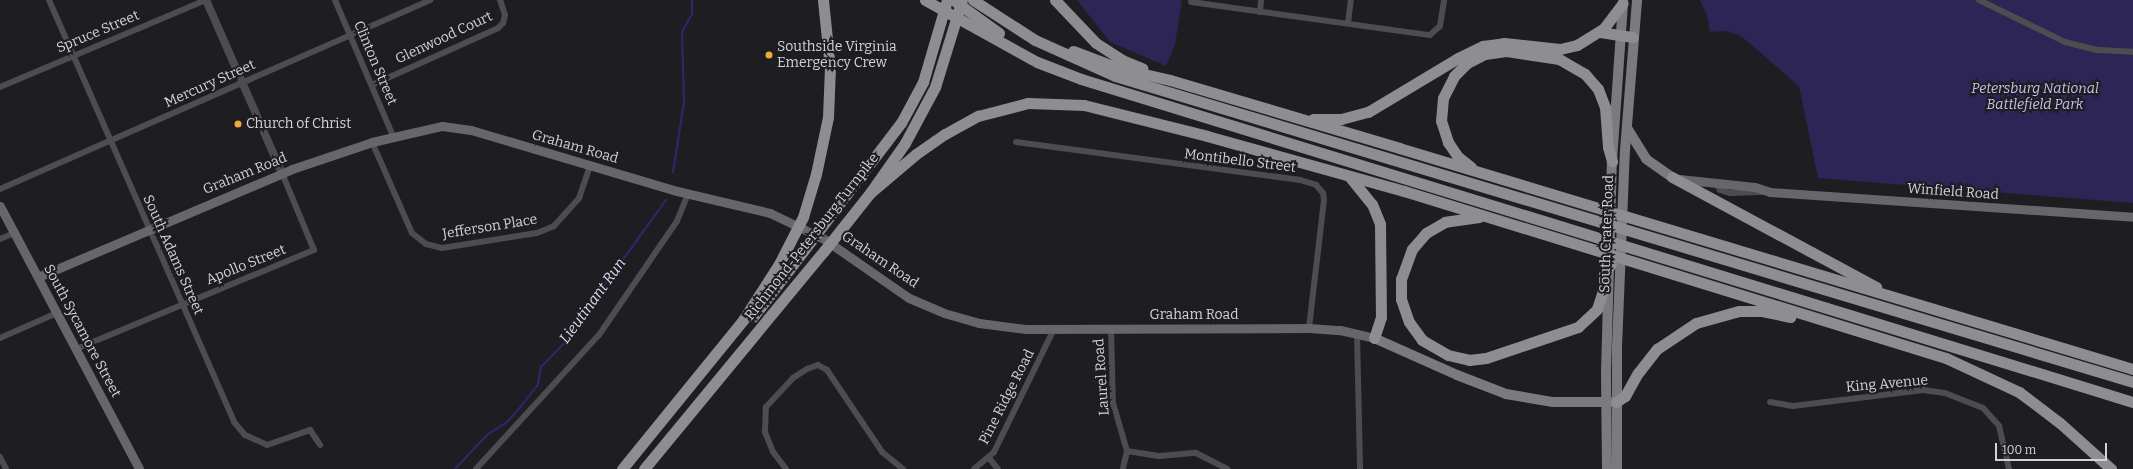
<!DOCTYPE html>
<html>
<head>
<meta charset="utf-8">
<style>
  body { margin:0 }
  #map { position:relative; width:2133px; height:469px; overflow:hidden; background:#1e1e22; font-family:Bitter,serif }
  div>[style] { position:absolute }
  .green>* { inset:0; background:#2c2555 }
  .stream>* { height:2px; margin:-1px; padding:0 1px; transform-origin:1px; border-radius:1px; background:#33256d }
  .minor>* { height:6px; margin:-3px; padding:0 3px; transform-origin:3px; border-radius:3px; background:#4d4d4f }
  .tertiary>* { height:8px; margin:-4px; padding:0 4px; transform-origin:4px; border-radius:4px; background:#4d4d4f }
  .secondary>* { height:9px; margin:-4.5px; padding:0 4.5px; transform-origin:4.5px; border-radius:4.5px; background:#67666a }
  .primary>* { height:10px; margin:-5px; padding:0 5px; transform-origin:5px; border-radius:5px; background:#7a7a7f }
  .motorway>* { height:11px; margin:-5.5px; padding:0 5.5px; transform-origin:5.5px; border-radius:5.5px; background:#8d8d92 }
  .dots>* { width:11px; height:11px; translate:-50% -50%; box-sizing:border-box; border:2px solid #1e1e22; border-radius:50% }
  span { translate:-50% -50%; white-space:nowrap; text-align:center; line-height:1.15; -webkit-text-stroke:4px #1e1e22; paint-order:stroke }
  .street-label { font-size:14px; color:#d3d3d6 }
  .poi-label { font-size:14px; color:#d3d3d6 }
  .left { translate:0 -50%; text-align:left }
  .park-label { font-size:14px; color:#c4c2ed; font-style:italic }
  .water-label { font-size:15px; color:#dcdbf1; font-style:italic }
  .scale { position:absolute; left:1995px; top:443px; width:112px; height:18px; box-sizing:border-box; border:2px solid #d3d3d6; border-top:0; padding-left:5px; font-size:12px; line-height:14px; white-space:nowrap; color:#d3d3d6; -webkit-text-stroke:3px #1e1e22; paint-order:stroke }
</style>
</head>
<body>
<div id="map">
  <div class="green">
    <i style="clip-path:polygon(1077px 0,1182px 0,1175px 45px,1166px 66px,1110px 42px)"></i>
    <i style="clip-path:polygon(1700px 0,2133px 0,2133px 203px,1818px 178px,1799px 86px,1741px 36px,1726px 31px,1710px 32px,1707px 15px)"></i>
  </div>
  <div class="stream">
    <i style="left:673px;top:172px;width:71px;rotate:-81.1deg"></i>
    <i style="left:684px;top:102px;width:70px;rotate:-91.6deg"></i>
    <i style="left:682px;top:32px;width:21px;rotate:-61deg"></i>
    <i style="left:692px;top:14px;width:14px;rotate:-90deg"></i>
    <i style="left:455px;top:469px;width:47px;rotate:-46.7deg"></i>
    <i style="left:487px;top:435px;width:24px;rotate:-33deg"></i>
    <i style="left:507px;top:422px;width:16px;rotate:-47deg"></i>
    <i style="left:518px;top:410px;width:33px;rotate:-52deg"></i>
    <i style="left:538px;top:384px;width:17px;rotate:-80deg"></i>
    <i style="left:541px;top:367px;width:46px;rotate:-45.9deg"></i>
    <i style="left:573px;top:334px;width:52px;rotate:-57.5deg"></i>
    <i style="left:601px;top:290px;width:111px;rotate:-54.2deg"></i>
  </div>
  <div class="minor">
    <i style="left:49px;top:0;width:461px;rotate:66.3deg"></i>
    <i style="left:234px;top:422px;width:17px;rotate:50deg"></i>
    <i style="left:245px;top:435px;width:24px;rotate:24deg"></i>
    <i style="left:267px;top:445px;width:46px;rotate:-19.2deg"></i>
    <i style="left:310px;top:430px;width:18px;rotate:56deg"></i>
    <i style="left:335px;top:0;width:148px;rotate:66.9deg"></i>
    <i style="left:1979px;top:0;width:96px;rotate:26deg"></i>
    <i style="left:2065px;top:42px;width:34px;rotate:14deg"></i>
    <i style="left:2098px;top:50px;width:35px;rotate:3deg"></i>
    <i style="left:1191px;top:2px;width:241px;rotate:7.9deg"></i>
    <i style="left:1430px;top:35px;width:13px;rotate:-42deg"></i>
    <i style="left:1440px;top:26px;width:26px;rotate:-81deg"></i>
    <i style="left:1260px;top:12px;width:12px;rotate:-85deg"></i>
    <i style="left:1348px;top:23px;width:23px;rotate:-83deg"></i>
    <i style="left:372px;top:85px;width:138px;rotate:-24.3deg"></i>
    <i style="left:498px;top:28px;width:7px;rotate:-45deg"></i>
    <i style="left:503px;top:23px;width:8px;rotate:-76deg"></i>
    <i style="left:505px;top:15px;width:16px;rotate:-108deg"></i>
    <i style="left:0;top:87px;width:224px;rotate:-22.9deg"></i>
    <i style="left:372px;top:142px;width:99px;rotate:66.3deg"></i>
    <i style="left:412px;top:233px;width:18px;rotate:38deg"></i>
    <i style="left:426px;top:244px;width:16px;rotate:14deg"></i>
    <i style="left:442px;top:248px;width:96px;rotate:-9deg"></i>
    <i style="left:537px;top:233px;width:18px;rotate:-22deg"></i>
    <i style="left:554px;top:226px;width:38px;rotate:-48deg"></i>
    <i style="left:579px;top:198px;width:34px;rotate:-71deg"></i>
    <i style="left:1016px;top:142px;width:287px;rotate:7.6deg"></i>
    <i style="left:1300px;top:180px;width:17px;rotate:17deg"></i>
    <i style="left:1316px;top:185px;width:11px;rotate:49deg"></i>
    <i style="left:1323px;top:193px;width:7px;rotate:82deg"></i>
    <i style="left:1324px;top:200px;width:129px;rotate:96.7deg"></i>
    <i style="left:1716px;top:183px;width:8px;rotate:60deg"></i>
    <i style="left:1720px;top:190px;width:10px;rotate:17deg"></i>
    <i style="left:1730px;top:193px;width:38px;rotate:-2deg"></i>
    <i style="left:0;top:189px;width:470px;rotate:-23.7deg"></i>
    <i style="left:0;top:239px;width:15px;rotate:-23deg"></i>
    <i style="left:1111px;top:329px;width:74px;rotate:88.5deg"></i>
    <i style="left:1113px;top:403px;width:50px;rotate:73.7deg"></i>
    <i style="left:1127px;top:451px;width:18px;rotate:103deg"></i>
    <i style="left:1357px;top:334px;width:135px;rotate:88.7deg"></i>
    <i style="left:0;top:338px;width:62px;rotate:-23.7deg"></i>
    <i style="left:76px;top:349px;width:258px;rotate:-22.6deg"></i>
    <i style="left:314px;top:250px;width:83px;rotate:-112.6deg"></i>
    <i style="left:1770px;top:402px;width:23px;rotate:10deg"></i>
    <i style="left:1793px;top:406px;width:131px;rotate:-7deg"></i>
    <i style="left:1923px;top:390px;width:22px;rotate:8deg"></i>
    <i style="left:1945px;top:393px;width:41px;rotate:21.5deg"></i>
    <i style="left:1983px;top:408px;width:24px;rotate:48deg"></i>
    <i style="left:1999px;top:426px;width:44px;rotate:76.9deg"></i>
    <i style="left:1127px;top:451px;width:32px;rotate:9deg"></i>
    <i style="left:1159px;top:456px;width:37px;rotate:-5deg"></i>
    <i style="left:1196px;top:453px;width:35px;rotate:27deg"></i>
    <i style="left:0;top:457px;width:13px;rotate:63deg"></i>
    <i style="left:989px;top:458px;width:14px;rotate:51deg"></i>
    <i style="left:476px;top:469px;width:182px;rotate:-47.5deg"></i>
    <i style="left:599px;top:335px;width:138px;rotate:-55.6deg"></i>
    <i style="left:677px;top:221px;width:29px;rotate:-68deg"></i>
    <i style="left:786px;top:469px;width:21px;rotate:-127deg"></i>
    <i style="left:773px;top:452px;width:22px;rotate:-112deg"></i>
    <i style="left:765px;top:432px;width:25px;rotate:-88deg"></i>
    <i style="left:766px;top:407px;width:40px;rotate:-47deg"></i>
    <i style="left:793px;top:378px;width:17px;rotate:-33deg"></i>
    <i style="left:807px;top:369px;width:12px;rotate:-20deg"></i>
    <i style="left:818px;top:365px;width:10px;rotate:29deg"></i>
    <i style="left:827px;top:370px;width:99px;rotate:56.1deg"></i>
    <i style="left:882px;top:452px;width:27px;rotate:39deg"></i>
    <i style="left:974px;top:469px;width:26px;rotate:-40deg"></i>
    <i style="left:994px;top:452px;width:137px;rotate:-64deg"></i>
  </div>
  <div class="tertiary">
    <i style="left:206px;top:0;width:189px;rotate:66.3deg"></i>
  </div>
  <div class="secondary">
    <i style="left:1679px;top:179px;width:76px;rotate:6deg"></i>
    <i style="left:1755px;top:187px;width:16px;rotate:18deg"></i>
    <i style="left:1770px;top:192px;width:364px;rotate:3.9deg"></i>
    <i style="left:0;top:206px;width:297px;rotate:62.1deg"></i>
    <i style="left:38px;top:277px;width:276px;rotate:-23deg"></i>
    <i style="left:292px;top:169px;width:84px;rotate:-18.6deg"></i>
    <i style="left:372px;top:142px;width:72px;rotate:-12.9deg"></i>
    <i style="left:442px;top:126px;width:29px;rotate:8deg"></i>
    <i style="left:471px;top:130px;width:215px;rotate:16.5deg"></i>
    <i style="left:677px;top:191px;width:96px;rotate:13.3deg"></i>
    <i style="left:770px;top:213px;width:60px;rotate:25.7deg"></i>
    <i style="left:824px;top:239px;width:103px;rotate:34.8deg"></i>
    <i style="left:909px;top:298px;width:38px;rotate:23deg"></i>
    <i style="left:944px;top:313px;width:36px;rotate:16deg"></i>
    <i style="left:979px;top:323px;width:47px;rotate:7.3deg"></i>
    <i style="left:1026px;top:329px;width:283px;rotate:-0.2deg"></i>
    <i style="left:1309px;top:328px;width:31px;rotate:4deg"></i>
    <i style="left:1340px;top:330px;width:35px;rotate:13deg"></i>
  </div>
  <div class="primary">
    <i style="left:1627px;top:128px;width:36px;rotate:58deg"></i>
    <i style="left:1646px;top:159px;width:32px;rotate:35deg"></i>
    <i style="left:1374px;top:338px;width:91px;rotate:24deg"></i>
    <i style="left:1457px;top:375px;width:53px;rotate:21.2deg"></i>
    <i style="left:1506px;top:394px;width:48px;rotate:9.7deg"></i>
    <i style="left:1553px;top:402px;width:59px"></i>
    <i style="left:1607px;top:469px;width:97px;rotate:-90.6deg"></i>
    <i style="left:1606px;top:372px;width:211px;rotate:-88.4deg"></i>
    <i style="left:1612px;top:161px;width:159px;rotate:-86deg"></i>
    <i style="left:1617px;top:469px;width:122px;rotate:-90deg"></i>
    <i style="left:1617px;top:347px;width:197px;rotate:-87.7deg"></i>
    <i style="left:1625px;top:150px;width:150px;rotate:-85.4deg"></i>
  </div>
  <div class="motorway">
    <i style="left:925px;top:0;width:128px;rotate:29deg"></i>
    <i style="left:1037px;top:62px;width:47px;rotate:21.1deg"></i>
    <i style="left:1081px;top:79px;width:1100px;rotate:17.07deg"></i>
    <i style="left:973px;top:0;width:74px;rotate:32.8deg"></i>
    <i style="left:1035px;top:40px;width:88px;rotate:24.2deg"></i>
    <i style="left:1115px;top:76px;width:1063px;rotate:16.73deg"></i>
    <i style="left:1055px;top:0;width:59px;rotate:46.4deg"></i>
    <i style="left:1096px;top:43px;width:31px;rotate:33deg"></i>
    <i style="left:1122px;top:60px;width:22px;rotate:22deg"></i>
    <i style="left:956px;top:2px;width:53px;rotate:35.8deg"></i>
    <i style="left:1600px;top:32px;width:33px;rotate:9deg"></i>
    <i style="left:1073px;top:51px;width:48px;rotate:20.7deg"></i>
    <i style="left:1118px;top:68px;width:53px;rotate:13deg"></i>
    <i style="left:1170px;top:80px;width:239px;rotate:16.5deg"></i>
    <i style="left:1399px;top:148px;width:767px;rotate:16.76deg"></i>
    <i style="left:1313px;top:119px;width:28px"></i>
    <i style="left:1341px;top:119px;width:28px;rotate:-15deg"></i>
    <i style="left:1368px;top:112px;width:105px;rotate:-31deg"></i>
    <i style="left:1458px;top:58px;width:28px;rotate:-26deg"></i>
    <i style="left:1483px;top:46px;width:21px;rotate:-8deg"></i>
    <i style="left:1504px;top:43px;width:56px;rotate:6.1deg"></i>
    <i style="left:1560px;top:49px;width:17px;rotate:-13deg"></i>
    <i style="left:1577px;top:45px;width:32px;rotate:-32deg"></i>
    <i style="left:1604px;top:28px;width:31px;rotate:-53deg"></i>
    <i style="left:1471px;top:167px;width:16px;rotate:-142deg"></i>
    <i style="left:1458px;top:157px;width:18px;rotate:-124deg"></i>
    <i style="left:1448px;top:142px;width:22px;rotate:-108deg"></i>
    <i style="left:1441px;top:121px;width:23px;rotate:-85deg"></i>
    <i style="left:1443px;top:98px;width:25px;rotate:-63deg"></i>
    <i style="left:1454px;top:76px;width:18px;rotate:-45deg"></i>
    <i style="left:1467px;top:63px;width:20px;rotate:-27deg"></i>
    <i style="left:1485px;top:54px;width:21px;rotate:-8deg"></i>
    <i style="left:1506px;top:51px;width:54px;rotate:8.6deg"></i>
    <i style="left:1559px;top:59px;width:30px;rotate:30deg"></i>
    <i style="left:1585px;top:74px;width:20px;rotate:49deg"></i>
    <i style="left:1598px;top:89px;width:19px;rotate:69deg"></i>
    <i style="left:1605px;top:107px;width:40px;rotate:85.7deg"></i>
    <i style="left:1608px;top:147px;width:15px;rotate:74deg"></i>
    <i style="left:1349px;top:176px;width:36px;rotate:51deg"></i>
    <i style="left:1372px;top:204px;width:22px;rotate:68deg"></i>
    <i style="left:1380px;top:224px;width:93px;rotate:89.4deg"></i>
    <i style="left:1381px;top:317px;width:22px;rotate:108deg"></i>
    <i style="left:1672px;top:177px;width:232px;rotate:28.3deg"></i>
    <i style="left:870px;top:193px;width:60px;rotate:-40.3deg"></i>
    <i style="left:916px;top:154px;width:35px;rotate:-35deg"></i>
    <i style="left:945px;top:134px;width:38px;rotate:-29deg"></i>
    <i style="left:978px;top:116px;width:52px;rotate:-14.6deg"></i>
    <i style="left:1028px;top:103px;width:56px;rotate:2deg"></i>
    <i style="left:1084px;top:105px;width:127px;rotate:14.1deg"></i>
    <i style="left:1207px;top:136px;width:205px;rotate:15.6deg"></i>
    <i style="left:1404px;top:191px;width:567px;rotate:17.13deg"></i>
    <i style="left:1946px;top:358px;width:81px;rotate:25deg"></i>
    <i style="left:2019px;top:392px;width:51px;rotate:37.1deg"></i>
    <i style="left:2060px;top:423px;width:69px;rotate:42deg"></i>
    <i style="left:1479px;top:217px;width:34px;rotate:172deg"></i>
    <i style="left:1445px;top:222px;width:22px;rotate:150deg"></i>
    <i style="left:1426px;top:233px;width:21px;rotate:131deg"></i>
    <i style="left:1412px;top:249px;width:32px;rotate:110deg"></i>
    <i style="left:1401px;top:279px;width:20px;rotate:90deg"></i>
    <i style="left:1401px;top:299px;width:24px;rotate:71deg"></i>
    <i style="left:1409px;top:322px;width:22px;rotate:54deg"></i>
    <i style="left:1422px;top:340px;width:30px;rotate:30deg"></i>
    <i style="left:1448px;top:355px;width:22px;rotate:13deg"></i>
    <i style="left:1469px;top:360px;width:17px;rotate:-7deg"></i>
    <i style="left:1486px;top:358px;width:97px;rotate:-18.6deg"></i>
    <i style="left:1578px;top:327px;width:26px;rotate:-43deg"></i>
    <i style="left:1597px;top:309px;width:22px;rotate:-72deg"></i>
    <i style="left:1604px;top:288px;width:14px;rotate:-90deg"></i>
    <i style="left:1604px;top:274px;width:12px;rotate:-55deg"></i>
    <i style="left:753px;top:317px;width:244px;rotate:-52.7deg"></i>
    <i style="left:901px;top:123px;width:47px;rotate:-61.8deg"></i>
    <i style="left:923px;top:82px;width:85px;rotate:-73.7deg"></i>
    <i style="left:1616px;top:402px;width:11px;rotate:-34deg"></i>
    <i style="left:1625px;top:396px;width:26px;rotate:-61deg"></i>
    <i style="left:1638px;top:373px;width:31px;rotate:-52deg"></i>
    <i style="left:1657px;top:349px;width:47px;rotate:-33.7deg"></i>
    <i style="left:1696px;top:323px;width:45px;rotate:-15.6deg"></i>
    <i style="left:1739px;top:311px;width:23px"></i>
    <i style="left:1762px;top:311px;width:29px;rotate:12deg"></i>
    <i style="left:622px;top:469px;width:192px;rotate:-50.9deg"></i>
    <i style="left:743px;top:320px;width:67px;rotate:-57.3deg"></i>
    <i style="left:779px;top:264px;width:53px;rotate:-62.9deg"></i>
    <i style="left:803px;top:217px;width:45px;rotate:-73.2deg"></i>
    <i style="left:816px;top:174px;width:58px;rotate:-78.1deg"></i>
    <i style="left:828px;top:117px;width:49px;rotate:-87.7deg"></i>
    <i style="left:830px;top:68px;width:68px;rotate:-95.9deg"></i>
    <i style="left:644px;top:469px;width:283px;rotate:-50.5deg"></i>
    <i style="left:824px;top:251px;width:74px;rotate:-51.6deg"></i>
    <i style="left:870px;top:193px;width:61px;rotate:-55deg"></i>
    <i style="left:905px;top:143px;width:64px;rotate:-61.8deg"></i>
    <i style="left:935px;top:87px;width:91px;rotate:-72.8deg"></i>
  </div>
  <div class="dots">
    <i style="left:769px;top:55px;background:#ebaa39"></i>
    <i style="left:238px;top:124px;background:#ebaa39"></i>
  </div>
  <div class="street-label">
    <span style="left:98px;top:32px;rotate:-23deg">Spruce Street</span>
    <span style="left:444px;top:38px;rotate:-25deg">Glenwood Court</span>
    <span style="left:375px;top:63px;rotate:67deg">Clinton Street</span>
    <span style="left:210px;top:84px;rotate:-24deg">Mercury Street</span>
    <span style="left:575px;top:147px;rotate:16deg">Graham Road</span>
    <span style="left:1240px;top:161px;rotate:7deg">Montibello Street</span>
    <span style="left:245px;top:174px;rotate:-22deg">Graham Road</span>
    <span style="left:1953px;top:192px;rotate:4deg">Winfield Road</span>
    <span style="left:490px;top:227px;rotate:-9deg">Jefferson Place</span>
    <span style="left:1607px;top:234px;rotate:-88deg">South Crater Road</span>
    <span style="left:812px;top:237px;rotate:-52deg">Richmond-Petersburg Turnpike</span>
    <span style="left:173px;top:255px;rotate:66deg">South Adams Street</span>
    <span style="left:880px;top:260px;rotate:34deg">Graham Road</span>
    <span style="left:246px;top:265px;rotate:-22deg">Apollo Street</span>
    <span style="left:1194px;top:315px">Graham Road</span>
    <span style="left:82px;top:331px;rotate:62deg">South Sycamore Street</span>
    <span style="left:1102px;top:377px;rotate:-94deg">Laurel Road</span>
    <span style="left:1887px;top:384px;rotate:-5deg">King Avenue</span>
    <span style="left:1007px;top:397px;rotate:-63deg">Pine Ridge Road</span>
  </div>
  <div class="poi-label">
    <span class="left" style="left:777px;top:55px">Southside Virginia<br>Emergency Crew</span>
    <span class="left" style="left:246px;top:124px">Church of Christ</span>
  </div>
  <div class="park-label">
    <span style="left:2035px;top:97px">Petersburg National<br>Battlefield Park</span>
  </div>
  <div class="water-label">
    <span style="left:593px;top:301px;rotate:-54deg">Lieutinant Run</span>
  </div>
  <div class="scale">100 m</div>
</div>
</body>
</html>
